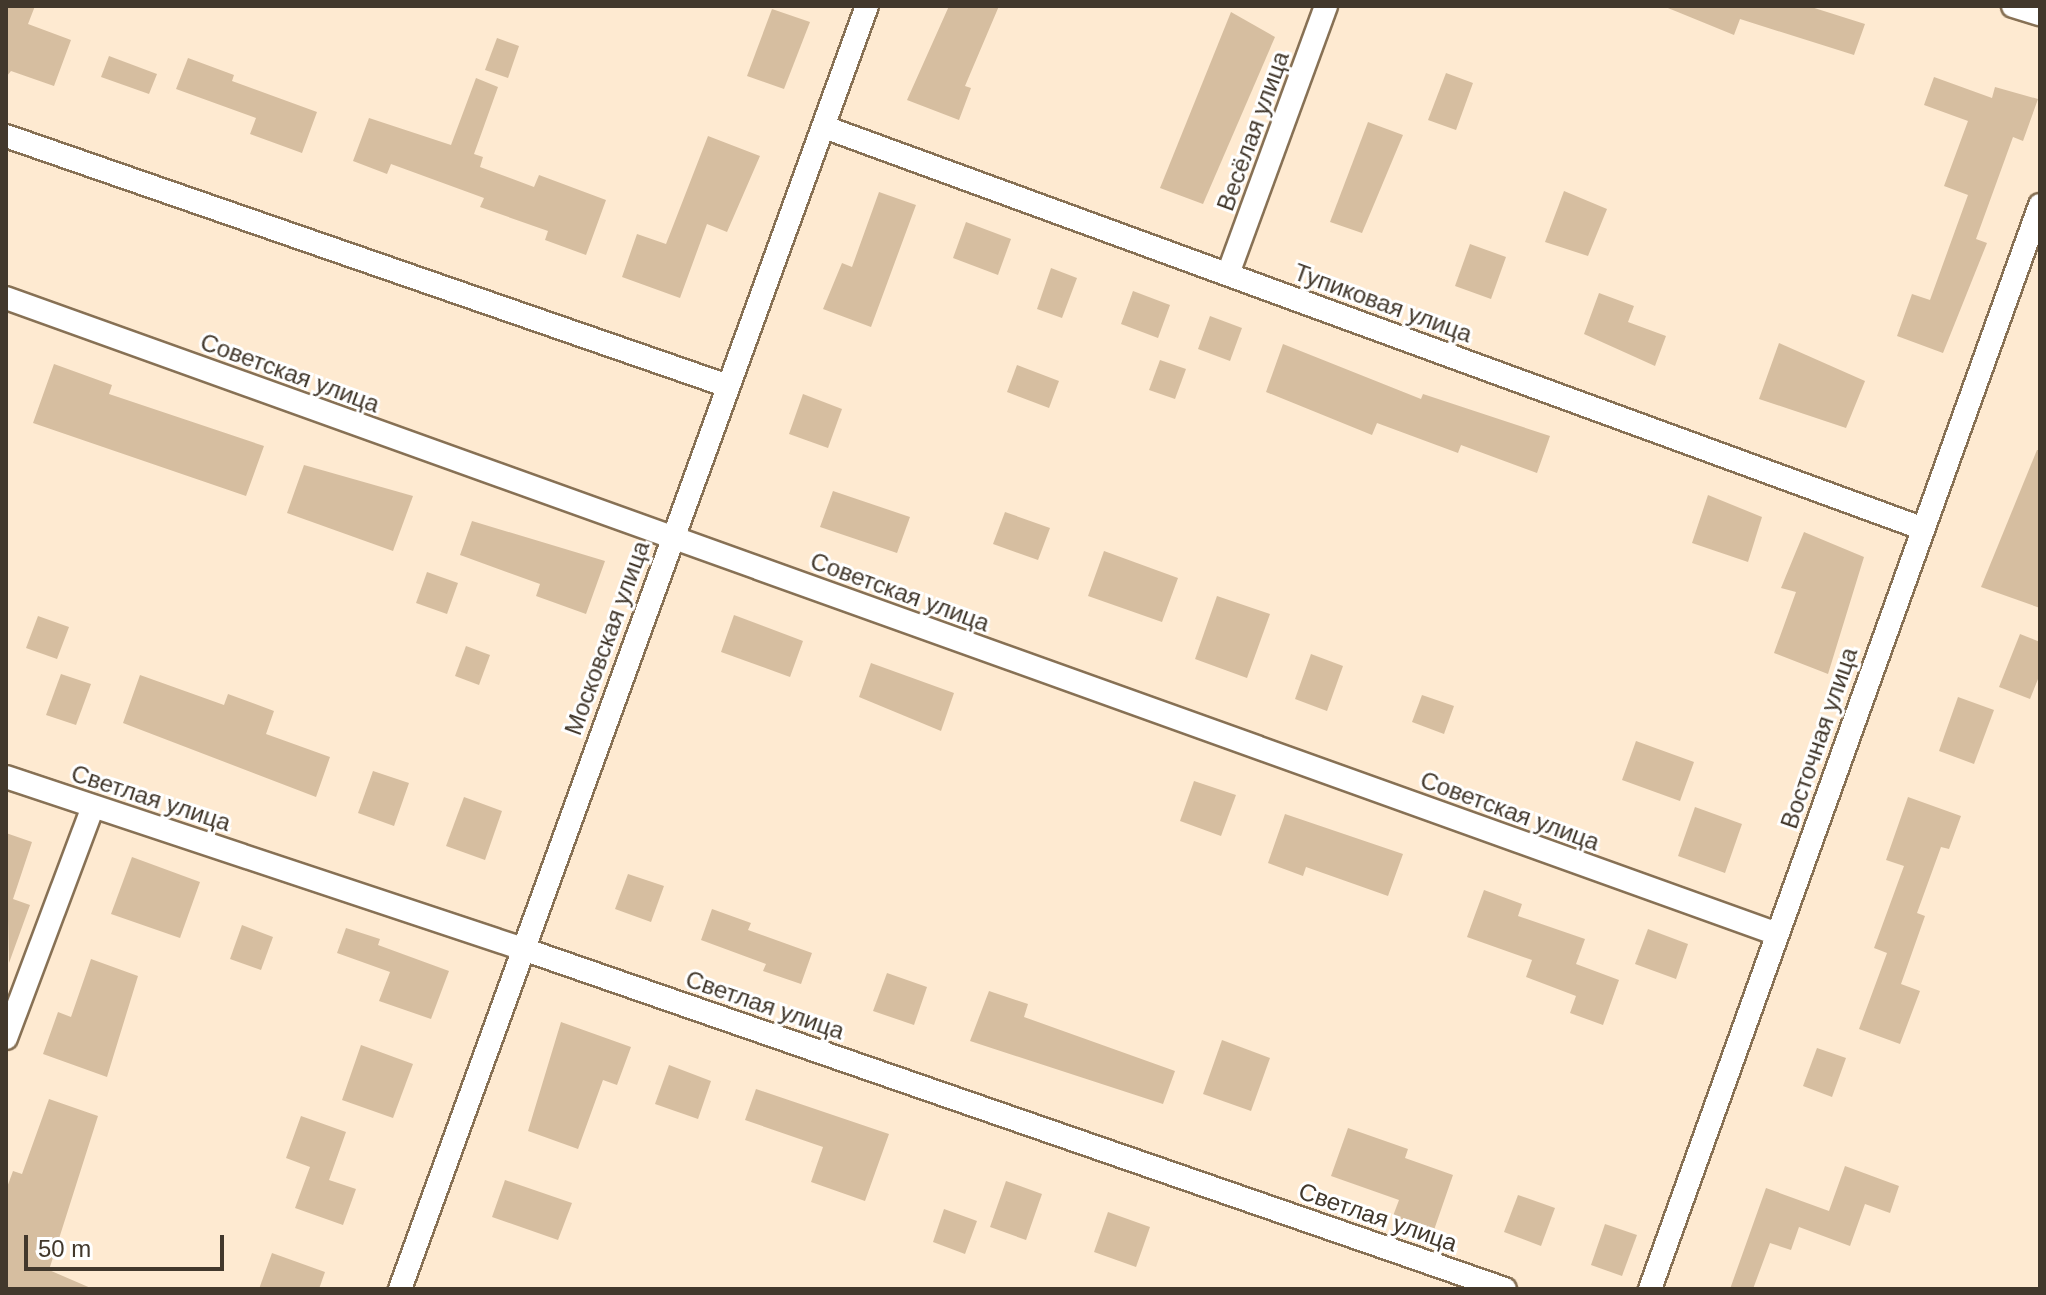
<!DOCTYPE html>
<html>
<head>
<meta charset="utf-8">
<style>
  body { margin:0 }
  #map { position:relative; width:2046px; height:1295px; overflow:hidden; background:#feead1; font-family:Helvetica,sans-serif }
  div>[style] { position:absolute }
  .building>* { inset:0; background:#d6bea0 }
  .roads { filter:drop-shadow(2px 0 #877155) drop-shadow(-2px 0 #877155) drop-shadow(0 2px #877155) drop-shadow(0 -2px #877155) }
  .street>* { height:22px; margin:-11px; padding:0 11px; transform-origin:11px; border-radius:11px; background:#fff }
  span { translate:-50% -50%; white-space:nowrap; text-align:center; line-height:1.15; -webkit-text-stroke:6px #fff; paint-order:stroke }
  .street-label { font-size:24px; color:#42382c }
  .frame { position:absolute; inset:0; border:8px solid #42382c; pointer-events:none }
  .scale { position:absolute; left:24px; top:1235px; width:200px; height:36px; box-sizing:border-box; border:4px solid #42382c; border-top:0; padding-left:10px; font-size:24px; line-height:28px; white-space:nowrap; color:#42382c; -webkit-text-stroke:6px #fff; paint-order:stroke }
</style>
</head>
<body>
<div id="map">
  <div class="building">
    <i style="clip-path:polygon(6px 6px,35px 6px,28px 24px,71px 40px,54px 86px,11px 71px,6px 77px)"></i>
    <i style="clip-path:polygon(949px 6px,999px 6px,965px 86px,971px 88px,959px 120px,907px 100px)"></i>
    <i style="clip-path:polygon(1663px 6px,1808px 6px,1865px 24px,1854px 55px,1740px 19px,1734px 35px)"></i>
    <i style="clip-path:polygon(772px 9px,810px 22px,784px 89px,747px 76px)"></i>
    <i style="clip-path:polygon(1231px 12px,1275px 37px,1203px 204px,1160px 188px)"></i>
    <i style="clip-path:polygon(497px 38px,519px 46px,508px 78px,485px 70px)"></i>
    <i style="clip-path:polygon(109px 56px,157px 74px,149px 94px,101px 77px)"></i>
    <i style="clip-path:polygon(188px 58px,234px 75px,232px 81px,317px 112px,302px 153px,250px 134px,256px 118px,176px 89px)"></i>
    <i style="clip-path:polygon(1446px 73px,1473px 83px,1456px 130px,1428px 120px)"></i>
    <i style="clip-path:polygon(1934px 77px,1992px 98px,1995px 87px,2038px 99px,2023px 141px,2013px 137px,1976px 239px,1987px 243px,1943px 353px,1897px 336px,1912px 294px,1930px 300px,1968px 195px,1944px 186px,1968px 121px,1924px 105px)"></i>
    <i style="clip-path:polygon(476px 78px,498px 87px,474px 154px,483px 157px,480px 167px,534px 187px,539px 175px,606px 200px,586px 255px,545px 240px,548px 231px,480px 207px,484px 198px,391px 164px,387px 174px,353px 161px,369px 118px,451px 145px)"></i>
    <i style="clip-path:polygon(1368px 122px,1403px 135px,1362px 233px,1330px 222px)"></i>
    <i style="clip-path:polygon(708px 136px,760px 156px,727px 232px,707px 224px,680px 298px,622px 277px,637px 234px,666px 244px)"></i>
    <i style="clip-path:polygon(1564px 191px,1607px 209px,1588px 256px,1545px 242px)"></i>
    <i style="clip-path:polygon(879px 192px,916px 205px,871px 327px,823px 309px,842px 263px,852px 267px)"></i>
    <i style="clip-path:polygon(966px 222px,1011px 239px,998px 275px,953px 258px)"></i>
    <i style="clip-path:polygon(1470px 244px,1506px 257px,1491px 299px,1455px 286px)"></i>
    <i style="clip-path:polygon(1051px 268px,1077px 278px,1062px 318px,1037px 309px)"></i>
    <i style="clip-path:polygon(1133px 291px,1170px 305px,1158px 338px,1121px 324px)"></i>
    <i style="clip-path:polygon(1599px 293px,1634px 306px,1628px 322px,1666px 336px,1655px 366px,1584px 334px)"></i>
    <i style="clip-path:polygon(1210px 316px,1242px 328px,1230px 361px,1198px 349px)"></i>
    <i style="clip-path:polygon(1779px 343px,1865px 381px,1846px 428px,1759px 399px)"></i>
    <i style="clip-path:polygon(1283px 344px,1421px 399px,1423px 394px,1550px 436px,1537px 473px,1461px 445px,1458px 453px,1377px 423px,1372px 435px,1266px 392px)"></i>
    <i style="clip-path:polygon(1160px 360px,1186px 369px,1175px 399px,1149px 390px)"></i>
    <i style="clip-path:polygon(54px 364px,112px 385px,109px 394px,264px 446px,246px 496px,33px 423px)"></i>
    <i style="clip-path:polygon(1017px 365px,1059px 381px,1049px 408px,1007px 392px)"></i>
    <i style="clip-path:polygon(803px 394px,842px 409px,828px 448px,789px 434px)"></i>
    <i style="clip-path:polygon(2037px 450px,2040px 450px,2040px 608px,1981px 587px)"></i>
    <i style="clip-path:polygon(304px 465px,413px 496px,393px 551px,287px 513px)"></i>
    <i style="clip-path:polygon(833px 491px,910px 517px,897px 553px,820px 527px)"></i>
    <i style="clip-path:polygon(1708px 495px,1762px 517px,1748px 562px,1692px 543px)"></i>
    <i style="clip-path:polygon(1005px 512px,1050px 528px,1038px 560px,993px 544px)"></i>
    <i style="clip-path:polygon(472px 521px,605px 561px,586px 614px,536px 596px,540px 584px,460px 555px)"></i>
    <i style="clip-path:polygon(1804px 532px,1864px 557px,1828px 674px,1774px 653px,1796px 592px,1781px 588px)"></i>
    <i style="clip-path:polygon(1104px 551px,1178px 578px,1162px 622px,1088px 596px)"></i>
    <i style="clip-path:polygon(427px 572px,458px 583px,447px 614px,416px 603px)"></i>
    <i style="clip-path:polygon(1217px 596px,1270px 614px,1247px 678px,1195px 659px)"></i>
    <i style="clip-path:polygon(734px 615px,803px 641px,790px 677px,721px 652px)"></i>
    <i style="clip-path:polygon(38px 616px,69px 627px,57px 659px,26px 648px)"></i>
    <i style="clip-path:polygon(2020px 634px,2040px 642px,2040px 674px,2030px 699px,1999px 687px)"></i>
    <i style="clip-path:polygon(466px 646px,490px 655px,479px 685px,455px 676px)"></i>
    <i style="clip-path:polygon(1311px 654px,1343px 666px,1327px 711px,1295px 699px)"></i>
    <i style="clip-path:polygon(871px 663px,954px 693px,941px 731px,859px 697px)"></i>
    <i style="clip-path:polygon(61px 674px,91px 684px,76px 725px,46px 715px)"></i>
    <i style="clip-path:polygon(140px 675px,224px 705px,228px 694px,274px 711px,266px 734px,330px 757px,316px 797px,123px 723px)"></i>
    <i style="clip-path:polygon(1422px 695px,1454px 706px,1444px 734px,1412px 722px)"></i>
    <i style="clip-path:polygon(1958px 697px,1994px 710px,1974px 764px,1939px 751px)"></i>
    <i style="clip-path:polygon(1636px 741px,1694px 762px,1680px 801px,1622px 780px)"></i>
    <i style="clip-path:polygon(373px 771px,409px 783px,394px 826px,358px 813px)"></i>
    <i style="clip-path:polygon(1194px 781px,1236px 795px,1221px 836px,1180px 821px)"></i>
    <i style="clip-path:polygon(464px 797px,502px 811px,485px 860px,446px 846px)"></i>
    <i style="clip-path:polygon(1908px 797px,1961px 816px,1949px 849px,1941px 847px,1917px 913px,1925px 916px,1901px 984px,1920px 991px,1900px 1044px,1859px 1029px,1887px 953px,1874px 948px,1904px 866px,1886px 860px)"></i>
    <i style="clip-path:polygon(1695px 807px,1742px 824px,1725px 873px,1678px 856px)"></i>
    <i style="clip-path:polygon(1285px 814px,1403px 854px,1388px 896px,1306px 867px,1303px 876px,1268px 863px)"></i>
    <i style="clip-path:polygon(6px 833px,32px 842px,13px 899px,30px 905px,9px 963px)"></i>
    <i style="clip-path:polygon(132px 857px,200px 882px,180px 938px,111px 914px)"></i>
    <i style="clip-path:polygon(628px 874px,664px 886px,651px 922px,615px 909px)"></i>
    <i style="clip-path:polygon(1484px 890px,1522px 904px,1518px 916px,1585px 939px,1576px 964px,1619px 980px,1603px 1025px,1570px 1013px,1576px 996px,1526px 977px,1532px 960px,1467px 937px)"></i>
    <i style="clip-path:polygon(712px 909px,751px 923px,748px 930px,812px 953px,801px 984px,763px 971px,766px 964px,701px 940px)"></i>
    <i style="clip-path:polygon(242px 925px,273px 937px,261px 970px,230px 959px)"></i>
    <i style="clip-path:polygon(346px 928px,380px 939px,378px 945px,449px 971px,431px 1019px,379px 1001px,390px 972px,337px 953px)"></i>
    <i style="clip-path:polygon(1648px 929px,1688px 944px,1676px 979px,1635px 964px)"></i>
    <i style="clip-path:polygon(91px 959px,138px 976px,107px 1077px,43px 1054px,58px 1012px,71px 1017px)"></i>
    <i style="clip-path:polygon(887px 973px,927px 987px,914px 1025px,873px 1011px)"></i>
    <i style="clip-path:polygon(989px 991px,1028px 1004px,1024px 1017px,1175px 1071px,1163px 1104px,970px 1041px)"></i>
    <i style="clip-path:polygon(561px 1022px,631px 1047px,617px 1085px,603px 1080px,578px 1149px,528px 1131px)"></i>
    <i style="clip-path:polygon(1222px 1040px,1270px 1058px,1251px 1111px,1203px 1094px)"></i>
    <i style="clip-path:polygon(361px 1045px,413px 1064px,393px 1118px,342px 1100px)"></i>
    <i style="clip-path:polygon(1817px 1048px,1846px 1058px,1832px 1097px,1803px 1086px)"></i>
    <i style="clip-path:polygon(669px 1065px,711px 1081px,698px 1119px,655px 1104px)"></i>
    <i style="clip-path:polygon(756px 1089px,889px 1134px,865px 1201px,811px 1182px,823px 1147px,745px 1120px)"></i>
    <i style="clip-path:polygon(49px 1099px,98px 1116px,49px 1270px,93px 1289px,6px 1289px,6px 1190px,13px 1171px,22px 1174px)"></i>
    <i style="clip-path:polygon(301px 1116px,346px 1132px,329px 1180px,356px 1189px,343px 1225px,295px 1208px,310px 1167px,286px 1158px)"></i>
    <i style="clip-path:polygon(1348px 1128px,1408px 1149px,1405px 1158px,1453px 1175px,1434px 1230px,1393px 1216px,1399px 1200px,1331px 1176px)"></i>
    <i style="clip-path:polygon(1845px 1166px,1899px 1186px,1890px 1213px,1865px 1204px,1850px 1246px,1799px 1227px,1791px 1250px,1770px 1243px,1753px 1289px,1730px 1289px,1766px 1188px,1829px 1211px)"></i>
    <i style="clip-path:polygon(505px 1180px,572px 1203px,558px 1240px,492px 1217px)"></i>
    <i style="clip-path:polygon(1006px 1181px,1042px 1194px,1026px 1240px,990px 1227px)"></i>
    <i style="clip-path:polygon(1518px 1195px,1555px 1208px,1541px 1246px,1504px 1232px)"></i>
    <i style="clip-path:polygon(944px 1209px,977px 1221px,965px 1254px,933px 1242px)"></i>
    <i style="clip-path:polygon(1108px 1212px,1150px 1227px,1136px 1267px,1094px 1252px)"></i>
    <i style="clip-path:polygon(1605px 1224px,1637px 1235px,1622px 1276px,1591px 1265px)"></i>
    <i style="clip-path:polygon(272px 1253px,325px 1272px,319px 1289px,259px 1289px)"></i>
  </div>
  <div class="roads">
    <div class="street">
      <i style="left:2013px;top:6px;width:28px;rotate:17deg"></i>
      <i style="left:827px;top:128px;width:1165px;rotate:20.08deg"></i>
      <i style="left:6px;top:136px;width:764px;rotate:19.1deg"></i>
      <i style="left:1228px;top:274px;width:285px;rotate:-69.9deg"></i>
      <i style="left:6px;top:298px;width:1882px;rotate:19.75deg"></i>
      <i style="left:6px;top:777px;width:545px;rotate:18.4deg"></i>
      <i style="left:523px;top:949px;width:1039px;rotate:19.1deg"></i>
      <i style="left:6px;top:1038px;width:247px;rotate:-69.4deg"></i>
      <i style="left:400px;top:1289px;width:1365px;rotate:-70deg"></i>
      <i style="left:1650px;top:1289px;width:1152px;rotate:-70.21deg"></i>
    </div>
  </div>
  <div class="street-label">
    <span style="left:1253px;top:131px;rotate:-70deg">Весёлая улица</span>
    <span style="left:1383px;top:303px;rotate:20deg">Тупиковая улица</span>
    <span style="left:290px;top:373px;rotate:20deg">Советская улица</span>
    <span style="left:900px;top:592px;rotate:20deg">Советская улица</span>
    <span style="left:607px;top:638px;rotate:-70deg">Московская улица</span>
    <span style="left:1819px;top:738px;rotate:-71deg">Восточная улица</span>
    <span style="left:151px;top:798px;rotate:18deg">Светлая улица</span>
    <span style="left:1510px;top:811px;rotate:20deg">Советская улица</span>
    <span style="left:765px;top:1005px;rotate:19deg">Светлая улица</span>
    <span style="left:1378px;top:1217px;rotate:19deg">Светлая улица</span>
  </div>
  <div class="frame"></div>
  <div class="scale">50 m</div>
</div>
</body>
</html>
